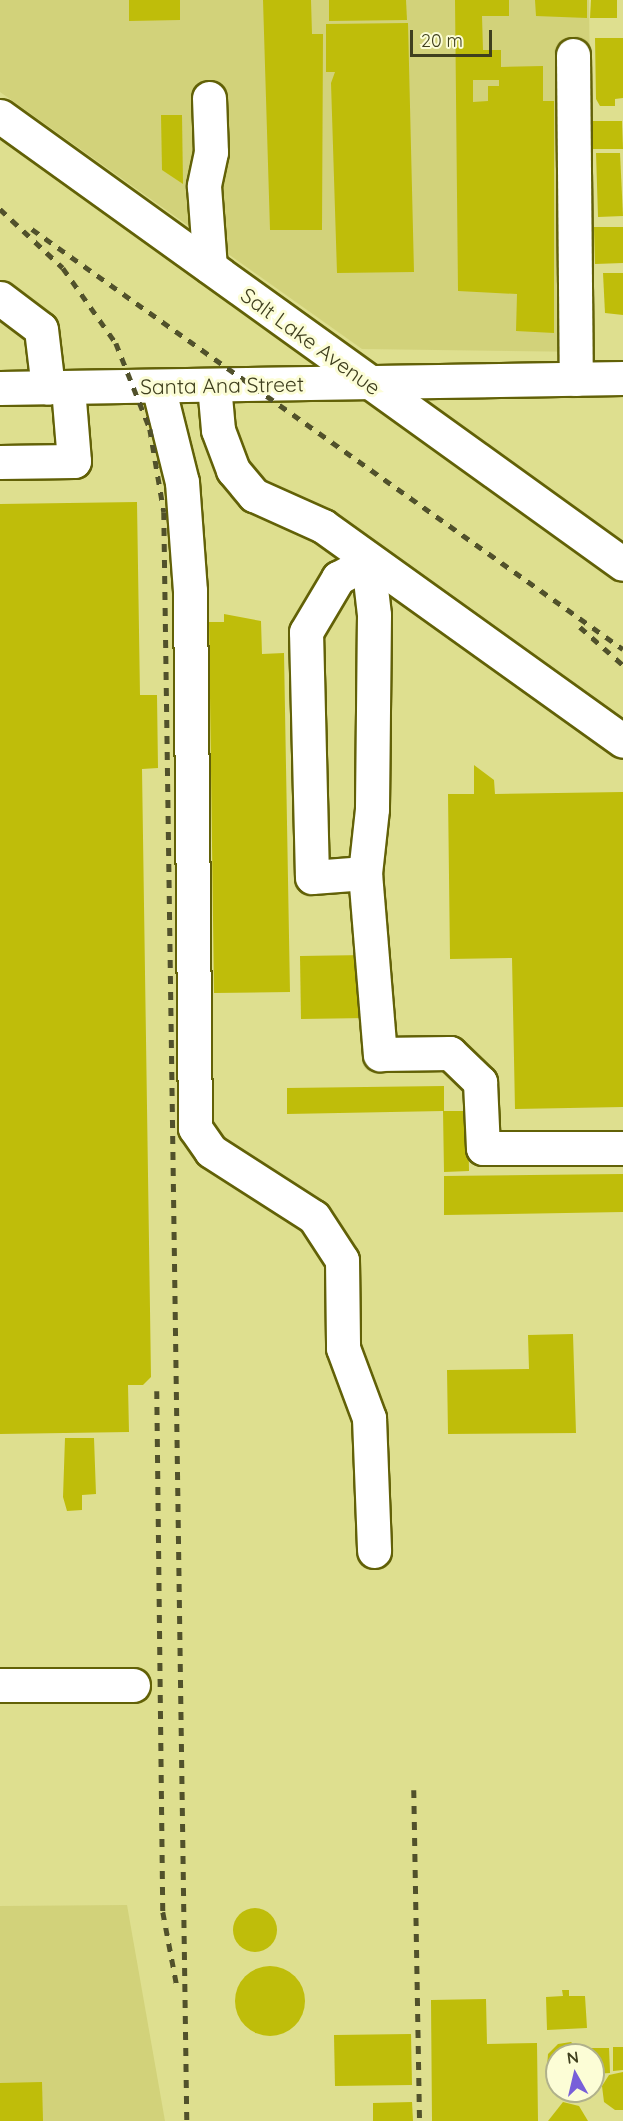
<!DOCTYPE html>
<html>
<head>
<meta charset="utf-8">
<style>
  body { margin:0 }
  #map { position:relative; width:623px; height:2121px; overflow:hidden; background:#dedf8f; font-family:Quicksand,sans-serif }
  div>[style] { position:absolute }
  .built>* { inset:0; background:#d2d27a }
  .building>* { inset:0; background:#bfbd0a }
  .round { border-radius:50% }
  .roads { filter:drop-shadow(2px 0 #626107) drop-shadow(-2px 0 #626107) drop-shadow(0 2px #626107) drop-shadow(0 -2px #626107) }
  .minor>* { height:33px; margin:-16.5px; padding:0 16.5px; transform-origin:16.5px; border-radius:16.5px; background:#fff }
  .rail>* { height:4.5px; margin-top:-2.25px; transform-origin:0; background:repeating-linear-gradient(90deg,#51512b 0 8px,transparent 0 16px) }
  span { translate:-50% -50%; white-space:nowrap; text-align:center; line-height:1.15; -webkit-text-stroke:6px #fcfdd6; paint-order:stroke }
  .street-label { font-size:21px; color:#3f3f1e }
  .north { position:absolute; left:545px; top:2043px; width:60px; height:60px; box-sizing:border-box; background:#fcfdd6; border:2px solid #b0b18c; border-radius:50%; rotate:352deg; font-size:16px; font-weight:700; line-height:24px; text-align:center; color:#3f3f1e }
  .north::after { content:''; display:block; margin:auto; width:21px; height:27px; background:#785fd9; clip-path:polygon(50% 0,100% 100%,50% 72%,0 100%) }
  .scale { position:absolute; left:410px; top:30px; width:82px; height:27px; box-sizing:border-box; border:3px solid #3f3f1e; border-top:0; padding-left:8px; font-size:18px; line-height:21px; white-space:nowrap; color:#3f3f1e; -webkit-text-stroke:4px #fcfdd6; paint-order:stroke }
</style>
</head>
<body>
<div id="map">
  <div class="built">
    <i style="clip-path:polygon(0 0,589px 0,593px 352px,362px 349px,0 92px)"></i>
    <i style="clip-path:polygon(127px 1905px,165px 2121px,0 2121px,0 1906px)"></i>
  </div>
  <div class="building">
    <i style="clip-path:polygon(129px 0,180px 0,180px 20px,129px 21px)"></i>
    <i style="clip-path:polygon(263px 0,311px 0,312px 34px,323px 34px,322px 230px,270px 230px)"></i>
    <i style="clip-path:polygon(329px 0,406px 0,407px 20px,329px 21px)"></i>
    <i style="clip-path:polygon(evenodd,455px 0,509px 0,509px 16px,482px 16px,483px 50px,501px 50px,501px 67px,543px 66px,543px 101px,554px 101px,554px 333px,516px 331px,517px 294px,458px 291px,455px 0,473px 80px,499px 80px,499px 86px,488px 86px,488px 101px,473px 102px,473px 80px)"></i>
    <i style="clip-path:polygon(535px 0,587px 0,587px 18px,536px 16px)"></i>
    <i style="clip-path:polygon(591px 0,617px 0,617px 18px,590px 18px)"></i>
    <i style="clip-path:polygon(408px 23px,414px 272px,337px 273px,331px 83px,335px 72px,326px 72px,326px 24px)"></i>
    <i style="clip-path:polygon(595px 38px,623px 38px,623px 98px,615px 99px,615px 106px,600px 106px,596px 99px)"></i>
    <i style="clip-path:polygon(161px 115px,182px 115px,183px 184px,162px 170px)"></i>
    <i style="clip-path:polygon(592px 121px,622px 121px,623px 149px,593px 149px)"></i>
    <i style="clip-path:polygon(596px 153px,620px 153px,623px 216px,598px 217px)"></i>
    <i style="clip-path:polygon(594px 227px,623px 227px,623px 263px,595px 264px)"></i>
    <i style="clip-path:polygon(603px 273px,623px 273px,623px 315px,605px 313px)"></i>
    <i style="clip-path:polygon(137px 502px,140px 695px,157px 695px,158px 768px,142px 769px,151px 1377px,143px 1385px,128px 1385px,129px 1432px,0 1434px,0 504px)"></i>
    <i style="clip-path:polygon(224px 614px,261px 621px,262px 654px,284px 653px,290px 992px,214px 993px,209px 622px,224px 622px)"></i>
    <i style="clip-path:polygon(474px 765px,494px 780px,495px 794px,623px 792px,623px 1107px,515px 1109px,512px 958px,450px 959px,448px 794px,474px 794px)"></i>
    <i style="clip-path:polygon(366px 955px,367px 1018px,301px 1019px,300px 956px)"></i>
    <i style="clip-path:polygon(444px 1086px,444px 1111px,468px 1111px,469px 1171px,444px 1172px,443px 1111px,287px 1114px,287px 1088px)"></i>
    <i style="clip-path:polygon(623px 1174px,623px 1212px,444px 1215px,444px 1176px)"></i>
    <i style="clip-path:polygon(573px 1334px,576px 1433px,448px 1434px,447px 1370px,529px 1369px,528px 1335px)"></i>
    <i style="clip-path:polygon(65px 1438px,94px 1438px,96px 1494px,82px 1495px,82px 1510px,67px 1511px,63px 1497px)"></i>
    <i class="round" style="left:233px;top:1908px;width:44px;height:44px"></i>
    <i class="round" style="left:235px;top:1966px;width:70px;height:70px"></i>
    <i style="clip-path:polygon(562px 1990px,569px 1990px,569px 1996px,585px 1996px,587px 2028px,547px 2030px,546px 1997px,563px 1996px)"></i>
    <i style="clip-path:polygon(486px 1999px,487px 2044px,537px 2043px,538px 2121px,432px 2121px,431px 2000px)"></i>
    <i style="clip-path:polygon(411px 2034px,412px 2085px,335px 2086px,334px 2035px)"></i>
    <i style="clip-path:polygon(571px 2042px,584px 2055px,557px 2055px,557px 2079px,547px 2067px,548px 2054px,558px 2044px)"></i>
    <i style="clip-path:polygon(613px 2047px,623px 2047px,623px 2070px,613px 2071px)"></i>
    <i style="clip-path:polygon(587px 2048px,609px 2048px,610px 2073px,593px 2074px)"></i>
    <i style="clip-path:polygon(623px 2072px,623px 2110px,615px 2110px,604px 2102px,602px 2086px,609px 2075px)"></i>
    <i style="clip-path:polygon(42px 2082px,43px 2121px,0 2121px,0 2083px)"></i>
    <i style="clip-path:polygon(412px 2102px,413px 2121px,373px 2121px,373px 2103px)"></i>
    <i style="clip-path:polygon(563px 2102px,579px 2106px,588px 2121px,548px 2121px)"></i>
  </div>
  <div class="roads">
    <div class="minor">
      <i style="left:573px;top:55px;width:324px;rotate:89.5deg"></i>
      <i style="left:209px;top:98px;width:54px;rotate:87.9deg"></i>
      <i style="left:211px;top:152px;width:35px;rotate:102deg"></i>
      <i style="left:204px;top:186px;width:81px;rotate:85.8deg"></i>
      <i style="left:0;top:116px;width:767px;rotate:35.72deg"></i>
      <i style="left:0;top:298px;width:51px;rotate:37.1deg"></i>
      <i style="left:41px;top:329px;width:59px;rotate:83.2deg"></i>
      <i style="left:214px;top:385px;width:45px;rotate:84.9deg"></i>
      <i style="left:218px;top:430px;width:43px;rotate:69.4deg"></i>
      <i style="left:233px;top:470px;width:33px;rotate:50deg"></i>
      <i style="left:254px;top:495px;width:76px;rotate:24.2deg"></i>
      <i style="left:323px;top:526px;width:369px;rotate:35.6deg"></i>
      <i style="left:158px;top:386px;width:99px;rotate:76deg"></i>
      <i style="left:182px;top:482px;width:109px;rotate:85.8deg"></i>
      <i style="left:190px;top:591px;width:537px;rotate:89.47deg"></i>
      <i style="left:195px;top:1128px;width:28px;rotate:55deg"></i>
      <i style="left:211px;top:1151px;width:122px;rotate:32.7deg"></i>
      <i style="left:314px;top:1217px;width:51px;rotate:56.9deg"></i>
      <i style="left:342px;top:1260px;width:88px;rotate:89.3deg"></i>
      <i style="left:343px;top:1348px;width:75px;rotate:69.6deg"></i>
      <i style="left:369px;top:1418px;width:133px;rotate:87.8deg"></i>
      <i style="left:0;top:388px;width:623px;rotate:-0.92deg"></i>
      <i style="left:0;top:462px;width:74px;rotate:-0.8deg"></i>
      <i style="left:74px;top:461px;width:73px;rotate:-94.7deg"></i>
      <i style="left:368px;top:562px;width:53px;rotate:83.5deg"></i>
      <i style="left:374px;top:615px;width:194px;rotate:90.6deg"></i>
      <i style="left:372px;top:809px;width:64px;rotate:96.2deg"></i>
      <i style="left:365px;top:873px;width:53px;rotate:175.7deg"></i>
      <i style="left:312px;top:877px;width:245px;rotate:-91.4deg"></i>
      <i style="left:306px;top:632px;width:63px;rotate:-59.3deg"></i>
      <i style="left:338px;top:578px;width:34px;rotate:-28deg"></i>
      <i style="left:365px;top:873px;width:182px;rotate:85.3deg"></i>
      <i style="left:380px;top:1054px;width:70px;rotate:-0.8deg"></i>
      <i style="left:450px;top:1053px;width:42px;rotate:44deg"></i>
      <i style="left:480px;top:1082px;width:66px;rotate:87.4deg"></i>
      <i style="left:483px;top:1148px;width:140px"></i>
      <i style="left:0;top:1685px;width:133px"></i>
    </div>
  </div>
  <div class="rail">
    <i style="left:0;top:209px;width:86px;rotate:43.1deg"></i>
    <i style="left:63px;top:268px;width:92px;rotate:54.8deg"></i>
    <i style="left:116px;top:343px;width:92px;rotate:68.4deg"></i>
    <i style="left:150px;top:429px;width:84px;rotate:80.4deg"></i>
    <i style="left:164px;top:512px;width:1609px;rotate:89.18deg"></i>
    <i style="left:32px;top:229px;width:725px;rotate:35.4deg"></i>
    <i style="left:580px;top:627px;width:57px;rotate:41.5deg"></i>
    <i style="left:157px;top:1391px;width:521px;rotate:89.34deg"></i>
    <i style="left:163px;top:1912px;width:75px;rotate:79.3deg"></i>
    <i style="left:414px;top:1790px;width:331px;rotate:89deg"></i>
  </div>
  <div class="street-label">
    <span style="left:311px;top:341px;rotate:36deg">Salt Lake Avenue</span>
    <span style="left:222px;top:385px;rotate:-1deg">Santa Ana Street</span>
  </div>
  <div class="north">N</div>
  <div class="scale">20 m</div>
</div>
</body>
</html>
